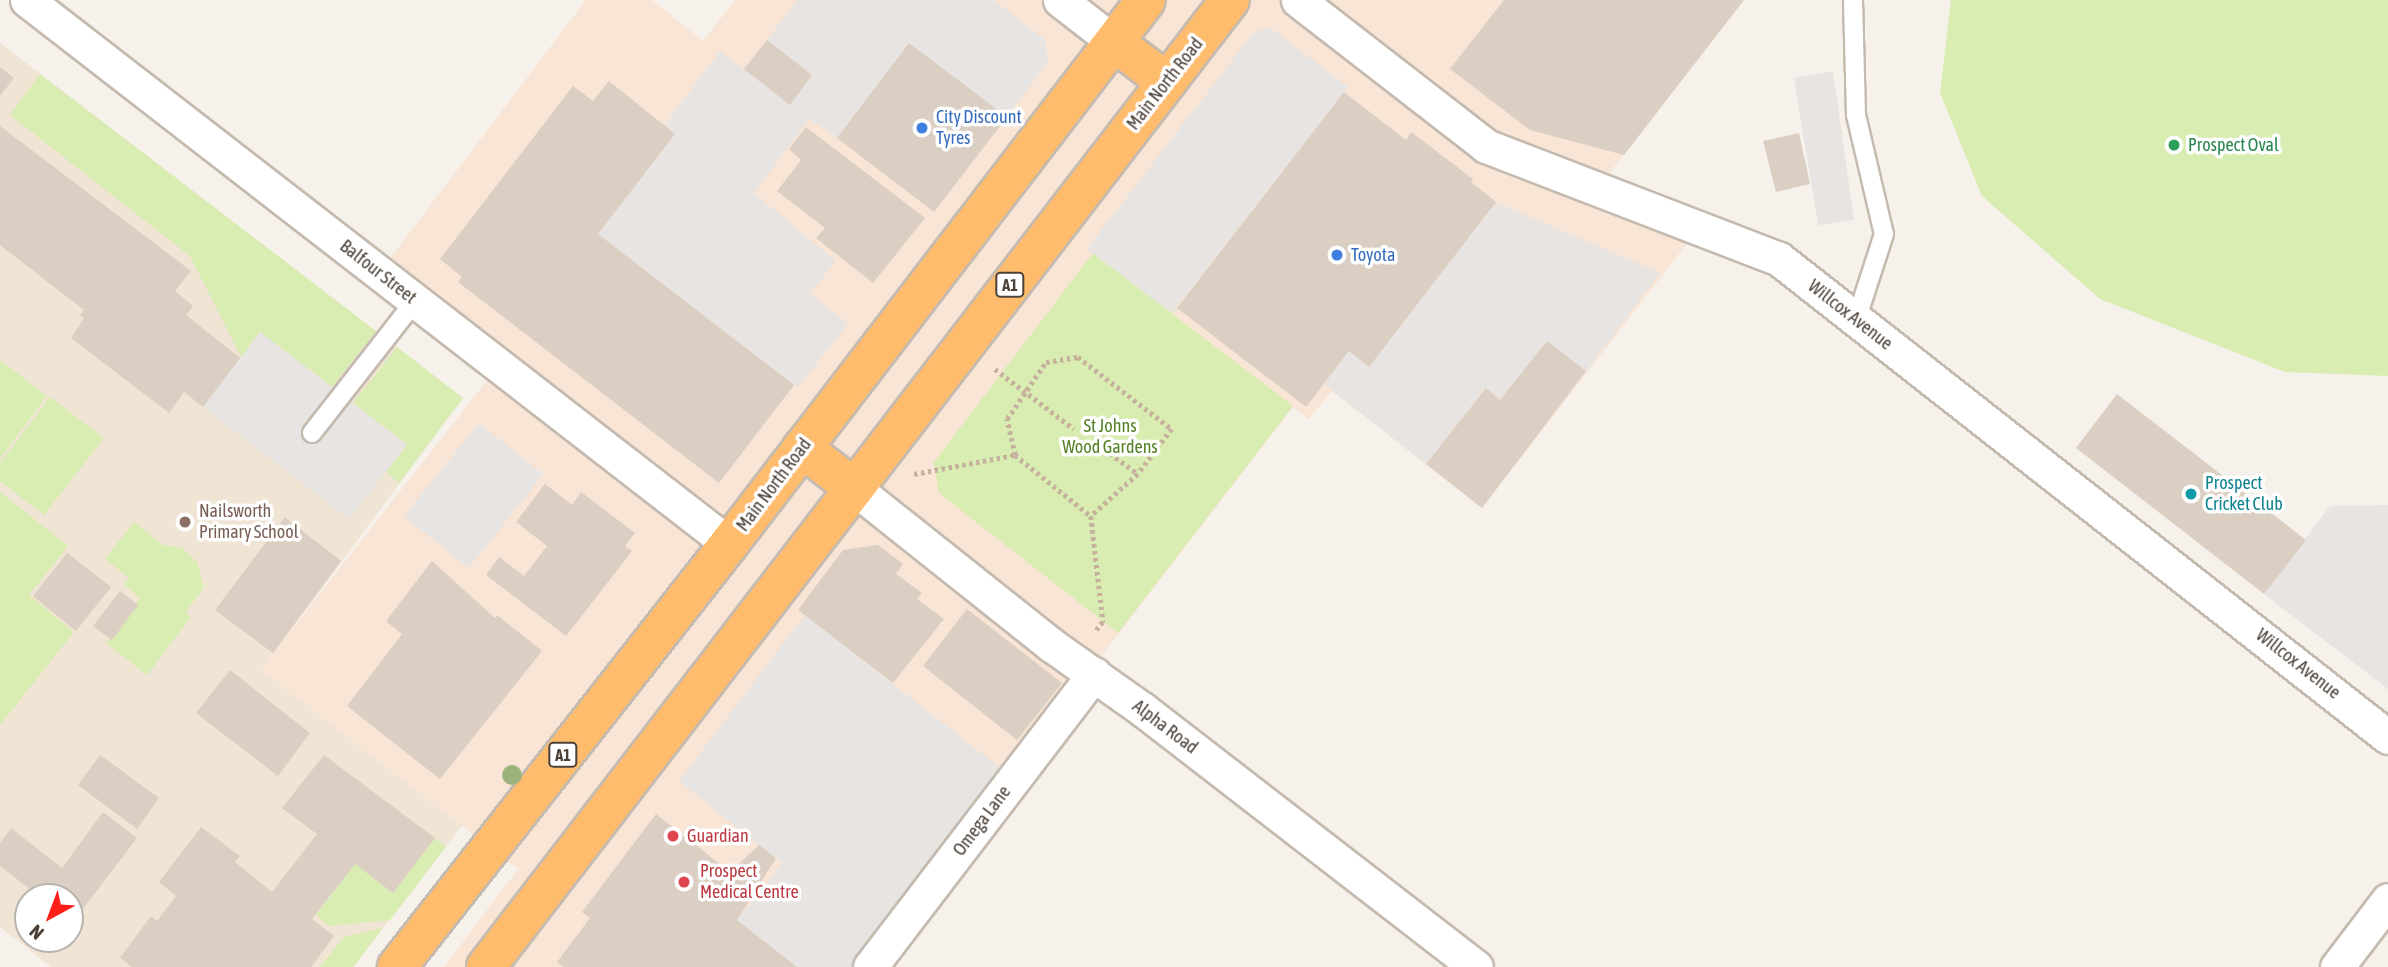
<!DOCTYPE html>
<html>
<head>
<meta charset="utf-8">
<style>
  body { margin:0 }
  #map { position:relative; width:2388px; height:967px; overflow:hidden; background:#f6f1ea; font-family:"Asap Condensed",sans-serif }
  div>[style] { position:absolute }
  .commercial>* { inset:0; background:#f8e5d5 }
  .education>* { inset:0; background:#f0e4d4 }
  .green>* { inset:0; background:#d9ecb1 }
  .parking>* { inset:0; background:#e7e4e2 }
  .building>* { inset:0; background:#dbcec2 }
  .path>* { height:4.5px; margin-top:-2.25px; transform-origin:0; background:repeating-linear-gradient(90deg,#c5b19c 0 3.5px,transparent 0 7px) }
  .roads { filter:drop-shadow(2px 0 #c5baaf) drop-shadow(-2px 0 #c5baaf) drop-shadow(0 2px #c5baaf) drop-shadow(0 -2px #c5baaf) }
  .lane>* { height:18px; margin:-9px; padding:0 9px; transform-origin:9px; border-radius:9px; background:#fff }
  .street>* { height:33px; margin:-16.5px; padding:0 16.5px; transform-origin:16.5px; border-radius:16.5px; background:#fff }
  .highway>* { height:38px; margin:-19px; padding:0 19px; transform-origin:19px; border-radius:19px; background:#ffbc6c }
  .trees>* { width:20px; height:20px; margin:-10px; border-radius:50%; background:#9db37e }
  .dots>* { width:19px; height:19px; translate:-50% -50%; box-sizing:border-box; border:4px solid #fff; border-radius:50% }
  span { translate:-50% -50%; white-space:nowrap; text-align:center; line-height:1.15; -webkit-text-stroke:7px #fff; paint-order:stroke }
  .shield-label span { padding:2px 5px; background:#fff; border:2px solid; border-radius:5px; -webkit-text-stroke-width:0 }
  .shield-label { font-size:16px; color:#4b4138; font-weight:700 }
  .street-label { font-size:18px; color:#4b4138 }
  .shop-label { font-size:18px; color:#366cbe }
  .left { translate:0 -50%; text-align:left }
  .leisure-label { font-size:18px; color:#27864d }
  .park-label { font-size:18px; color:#548126 }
  .culture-label { font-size:18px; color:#0d838f }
  .education-label { font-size:18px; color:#785e54 }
  .health-label { font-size:18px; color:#be3a42 }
  .north { position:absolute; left:14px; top:883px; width:70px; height:70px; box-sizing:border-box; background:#fff; border:2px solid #b7b3af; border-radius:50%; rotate:221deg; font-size:19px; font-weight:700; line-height:28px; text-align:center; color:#4b4138 }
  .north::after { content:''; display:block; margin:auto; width:24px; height:32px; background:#ff1e18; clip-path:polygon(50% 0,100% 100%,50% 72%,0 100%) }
</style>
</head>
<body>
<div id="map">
  <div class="commercial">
    <i style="clip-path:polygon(586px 0,652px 0,703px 41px,735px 0,1744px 0,1597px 189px,1699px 228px,1482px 508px,1332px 391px,1308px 419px,1293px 407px,862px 967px,444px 967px,518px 869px,260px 670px,499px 365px,379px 273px)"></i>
  </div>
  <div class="education">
    <i style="clip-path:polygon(evenodd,0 43px,463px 398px,261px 670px,462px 826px,353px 967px,51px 967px,0 927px,0 43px,28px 897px,70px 897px,70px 939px,28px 939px,28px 897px)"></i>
  </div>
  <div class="green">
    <i style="clip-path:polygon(1951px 0,2388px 0,2388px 376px,2285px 372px,2100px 299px,1982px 196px,1940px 93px)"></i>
    <i style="clip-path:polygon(40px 74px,376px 331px,332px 387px,260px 332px,241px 357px,190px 256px,10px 115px)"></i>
    <i style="clip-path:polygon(1093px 253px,1293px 406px,1118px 633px,939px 493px,934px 462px)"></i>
    <i style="clip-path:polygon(397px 347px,463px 398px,399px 483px,386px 472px,407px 444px,353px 403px)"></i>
    <i style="clip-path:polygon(0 360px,47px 396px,0 459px)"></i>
    <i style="clip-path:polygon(50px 397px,104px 438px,44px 515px,0 481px,0 463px)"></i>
    <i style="clip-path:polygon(0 492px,68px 546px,29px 595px,74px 632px,0 725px)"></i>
    <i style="clip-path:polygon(134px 522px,163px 545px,182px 548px,197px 562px,204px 587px,186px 612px,191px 617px,147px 675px,106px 643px,140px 598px,124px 584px,129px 578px,105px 559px)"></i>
    <i style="clip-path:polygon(435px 838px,446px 847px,390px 920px,329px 926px,316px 915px,355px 864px,393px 893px)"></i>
    <i style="clip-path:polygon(383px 928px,353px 967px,320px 967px,344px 937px)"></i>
  </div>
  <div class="parking">
    <i style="clip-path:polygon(797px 0,994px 0,1045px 40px,1048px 61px,1007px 117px,909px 44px,837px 138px,809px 119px,754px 193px,836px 261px,810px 294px,848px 323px,798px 388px,598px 234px,675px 134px,664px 126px,720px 51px,790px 104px,812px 75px,767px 40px)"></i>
    <i style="clip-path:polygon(1271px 28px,1348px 87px,1172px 313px,1087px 249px,1254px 32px)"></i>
    <i style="clip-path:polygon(1833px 71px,1854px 220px,1818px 225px,1794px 78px)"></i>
    <i style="clip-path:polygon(1496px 202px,1660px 273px,1586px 371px,1547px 341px,1500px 400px,1485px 388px,1426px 464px,1324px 384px,1349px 351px,1369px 367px)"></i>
    <i style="clip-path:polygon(260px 332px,407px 445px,349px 519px,203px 407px)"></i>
    <i style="clip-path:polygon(479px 423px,543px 474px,469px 568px,404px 516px)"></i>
    <i style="clip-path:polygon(2388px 505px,2388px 689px,2264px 594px,2330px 506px)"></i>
    <i style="clip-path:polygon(805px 615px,1004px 771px,855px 967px,797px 967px,737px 920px,782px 863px,679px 781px)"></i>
  </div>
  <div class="building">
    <i style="clip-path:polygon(1504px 0,1744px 0,1624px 155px,1530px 130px,1450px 69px)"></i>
    <i style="clip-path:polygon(767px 40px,812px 75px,790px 105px,744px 69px)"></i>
    <i style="clip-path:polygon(909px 43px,1007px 117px,934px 212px,837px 138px)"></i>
    <i style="clip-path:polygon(0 67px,14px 78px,0 96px)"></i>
    <i style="clip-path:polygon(609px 81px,675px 134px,598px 234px,794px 385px,719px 483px,458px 282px,462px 277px,440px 259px,573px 86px,593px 101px)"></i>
    <i style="clip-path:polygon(1344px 92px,1406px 140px,1411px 132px,1473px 179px,1471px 182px,1496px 202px,1369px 367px,1349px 351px,1306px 407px,1177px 308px)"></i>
    <i style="clip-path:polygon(0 126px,191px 271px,175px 291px,193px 306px,186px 315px,240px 358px,203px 407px,184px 392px,169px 413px,71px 338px,84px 318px,80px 315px,84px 310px,0 245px)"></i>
    <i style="clip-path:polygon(806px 127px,925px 218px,873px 283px,816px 238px,825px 228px,777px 191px,801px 160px,789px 149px)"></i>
    <i style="clip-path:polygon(1799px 133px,1810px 184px,1776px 192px,1763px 141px)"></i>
    <i style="clip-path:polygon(1547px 341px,1586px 371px,1482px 508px,1426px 464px,1486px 388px,1500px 400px)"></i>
    <i style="clip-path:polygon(2117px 394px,2306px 540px,2264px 594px,2076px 448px)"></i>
    <i style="clip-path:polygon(545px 484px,572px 505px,581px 492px,635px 533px,625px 546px,632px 551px,566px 636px,486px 575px,499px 557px,524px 576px,547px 546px,516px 522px)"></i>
    <i style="clip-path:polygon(285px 517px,341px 561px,273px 653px,215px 610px)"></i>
    <i style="clip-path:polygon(878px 545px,903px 564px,896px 574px,922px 593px,917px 599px,944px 619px,893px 683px,798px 610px,843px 550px)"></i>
    <i style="clip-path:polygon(67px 553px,111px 587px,76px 631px,33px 596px)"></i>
    <i style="clip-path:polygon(432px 561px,495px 618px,497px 615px,542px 651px,440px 779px,347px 706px,402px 634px,386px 621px)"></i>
    <i style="clip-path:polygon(120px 591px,138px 605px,112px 640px,93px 626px)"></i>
    <i style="clip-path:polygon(967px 609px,1062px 683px,1017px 740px,923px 666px)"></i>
    <i style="clip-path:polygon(230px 670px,310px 733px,278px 776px,196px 713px)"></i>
    <i style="clip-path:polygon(100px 755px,159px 798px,137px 829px,78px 785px)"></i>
    <i style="clip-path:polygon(324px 755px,435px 838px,393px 893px,355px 864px,312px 919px,334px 936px,311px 967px,132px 967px,120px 958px,151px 916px,157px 921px,176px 896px,159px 882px,201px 827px,240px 856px,235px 862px,272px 892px,317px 834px,282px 808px)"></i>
    <i style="clip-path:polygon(103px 812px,137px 838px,73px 922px,70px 897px,40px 897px,0 866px,0 843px,11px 828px,62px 868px)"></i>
    <i style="clip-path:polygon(656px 814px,730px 872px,759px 845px,776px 858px,737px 920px,797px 967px,564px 967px,557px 962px,590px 918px,582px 912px)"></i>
  </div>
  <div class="path">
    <i style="left:995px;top:369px;width:99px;rotate:37.2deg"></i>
    <i style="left:1093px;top:441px;width:56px;rotate:36.3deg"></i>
    <i style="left:1015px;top:455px;width:37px;rotate:-103deg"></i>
    <i style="left:1007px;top:419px;width:69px;rotate:-55.6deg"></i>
    <i style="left:1046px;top:362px;width:32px;rotate:-9deg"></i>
    <i style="left:1078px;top:357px;width:118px;rotate:37.5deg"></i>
    <i style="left:1172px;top:429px;width:56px;rotate:127.1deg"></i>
    <i style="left:1138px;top:474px;width:63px;rotate:138.2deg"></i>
    <i style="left:914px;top:474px;width:103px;rotate:-10.7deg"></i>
    <i style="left:1015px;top:455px;width:97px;rotate:38.8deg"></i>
    <i style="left:1091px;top:516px;width:107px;rotate:83.5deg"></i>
    <i style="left:1103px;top:622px;width:14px;rotate:129deg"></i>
  </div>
  <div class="roads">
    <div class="lane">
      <i style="left:1853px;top:0;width:115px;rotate:88.5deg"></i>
      <i style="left:1856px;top:115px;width:122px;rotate:76.8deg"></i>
      <i style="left:1884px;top:234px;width:90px;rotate:108deg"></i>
      <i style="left:312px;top:433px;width:167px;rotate:-52deg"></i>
    </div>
    <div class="street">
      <i style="left:27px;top:0;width:888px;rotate:37.77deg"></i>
      <i style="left:1060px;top:0;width:68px;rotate:37.9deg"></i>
      <i style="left:1298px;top:0;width:238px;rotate:37.8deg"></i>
      <i style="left:1486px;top:146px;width:314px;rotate:21.1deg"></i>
      <i style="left:1779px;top:259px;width:774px;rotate:38.13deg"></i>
      <i style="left:854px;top:488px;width:251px;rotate:38.5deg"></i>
      <i style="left:1050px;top:644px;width:113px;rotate:35.2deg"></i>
      <i style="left:1142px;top:709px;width:422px;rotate:37.7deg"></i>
      <i style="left:870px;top:967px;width:369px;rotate:-52.6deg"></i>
      <i style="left:2337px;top:967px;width:84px;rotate:-52.7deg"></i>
    </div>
    <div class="highway">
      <i style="left:1114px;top:42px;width:66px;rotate:37deg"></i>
      <i style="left:802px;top:448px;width:66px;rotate:37.6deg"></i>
      <i style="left:397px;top:967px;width:538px;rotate:-51.87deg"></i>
      <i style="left:729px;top:544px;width:685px;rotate:-52.53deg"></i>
      <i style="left:486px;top:967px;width:1220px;rotate:-52.43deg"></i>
    </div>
  </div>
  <div class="trees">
    <i style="left:512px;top:775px"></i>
  </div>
  <div class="dots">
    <i style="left:922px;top:128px;background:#3f7fe0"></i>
    <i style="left:2174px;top:145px;background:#2e9e5b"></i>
    <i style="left:1337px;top:255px;background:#3f7fe0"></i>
    <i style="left:2191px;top:494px;background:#0f9aa8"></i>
    <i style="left:185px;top:522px;background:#8d6e63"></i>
    <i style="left:673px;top:836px;background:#e0444e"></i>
    <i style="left:684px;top:882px;background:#e0444e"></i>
  </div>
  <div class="shield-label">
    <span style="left:1010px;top:285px">A1</span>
    <span style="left:563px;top:755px">A1</span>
  </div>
  <div class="street-label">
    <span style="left:1165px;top:84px;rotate:-52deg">Main North Road</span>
    <span style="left:378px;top:272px;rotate:38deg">Balfour Street</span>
    <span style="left:1850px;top:315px;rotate:38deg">Willcox Avenue</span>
    <span style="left:774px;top:485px;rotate:-53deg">Main North Road</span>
    <span style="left:2298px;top:664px;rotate:38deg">Willcox Avenue</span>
    <span style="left:1165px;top:727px;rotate:37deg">Alpha Road</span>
    <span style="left:982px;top:821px;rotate:-53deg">Omega Lane</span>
  </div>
  <div class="shop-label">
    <span class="left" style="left:936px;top:128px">City Discount<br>Tyres</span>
    <span class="left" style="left:1351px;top:255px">Toyota</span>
  </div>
  <div class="leisure-label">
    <span class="left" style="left:2188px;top:145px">Prospect Oval</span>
  </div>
  <div class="park-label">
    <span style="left:1110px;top:437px">St Johns<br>Wood Gardens</span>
  </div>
  <div class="culture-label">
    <span class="left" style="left:2205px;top:494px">Prospect<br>Cricket Club</span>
  </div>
  <div class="education-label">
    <span class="left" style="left:199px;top:522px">Nailsworth<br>Primary School</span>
  </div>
  <div class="health-label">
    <span class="left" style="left:687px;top:836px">Guardian</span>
    <span class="left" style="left:700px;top:882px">Prospect<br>Medical Centre</span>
  </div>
  <div class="north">N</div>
</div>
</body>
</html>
